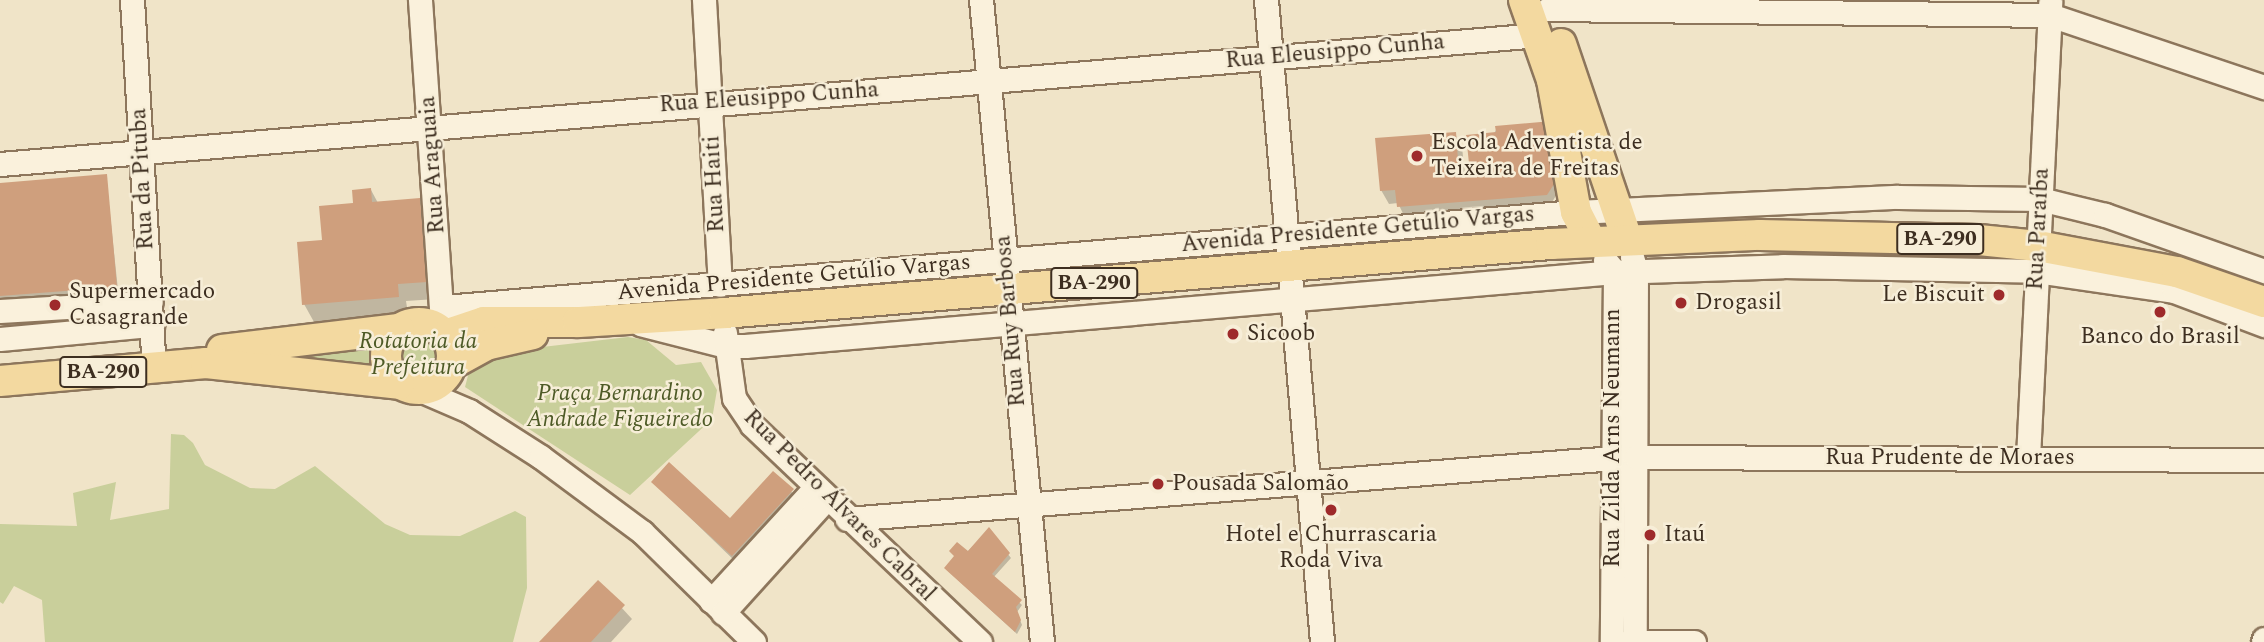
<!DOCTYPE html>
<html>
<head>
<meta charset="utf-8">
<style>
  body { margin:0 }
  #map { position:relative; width:2264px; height:642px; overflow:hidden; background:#f0e4c8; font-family:Spectral,serif }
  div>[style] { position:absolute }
  .green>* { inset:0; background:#c9cf9b }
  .round { border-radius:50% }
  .shadow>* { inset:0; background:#0003 }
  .building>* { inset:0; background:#cf9f7d }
  .roads { filter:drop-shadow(2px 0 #8d765c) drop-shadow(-2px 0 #8d765c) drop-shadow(0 2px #8d765c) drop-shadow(0 -2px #8d765c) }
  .minor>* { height:23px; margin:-11.5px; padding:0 11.5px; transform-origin:11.5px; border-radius:11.5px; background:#faf1dc }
  .major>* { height:30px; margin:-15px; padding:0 15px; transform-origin:15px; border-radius:15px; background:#f3d9a0 }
  .major>.ring { margin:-15px; padding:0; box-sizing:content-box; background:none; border:30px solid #f3d9a0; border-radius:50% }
  .dots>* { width:19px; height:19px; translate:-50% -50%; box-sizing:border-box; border:4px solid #f7eed8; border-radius:50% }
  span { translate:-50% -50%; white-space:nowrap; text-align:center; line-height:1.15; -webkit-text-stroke:5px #f7eed8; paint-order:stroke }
  .shield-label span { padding:2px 5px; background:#f7eed8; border:2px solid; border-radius:5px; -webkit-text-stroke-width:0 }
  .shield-label { font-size:21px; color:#3d2e20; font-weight:700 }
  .street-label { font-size:23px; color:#3d2e20 }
  .poi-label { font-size:23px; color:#3d2e20 }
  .left { translate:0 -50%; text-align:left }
  .right { translate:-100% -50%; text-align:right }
  .park-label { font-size:23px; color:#4d5a26; font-style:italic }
</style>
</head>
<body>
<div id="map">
  <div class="green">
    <i class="round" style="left:390px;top:327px;width:58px;height:58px"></i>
    <i style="clip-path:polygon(628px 337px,646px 340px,676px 365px,701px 362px,717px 390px,712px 419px,630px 495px,465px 387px,470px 368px,490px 353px)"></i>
    <i style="clip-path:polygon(382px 343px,380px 364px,386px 377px,275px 361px,311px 347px)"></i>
    <i style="clip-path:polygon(171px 434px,184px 435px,193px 443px,205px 465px,250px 488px,275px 489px,315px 466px,385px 524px,410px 535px,460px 536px,515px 511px,526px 517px,527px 588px,513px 642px,45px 642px,42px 600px,14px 586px,3px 604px,0 602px,0 524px,77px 526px,73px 493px,116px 482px,110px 520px,169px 509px)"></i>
  </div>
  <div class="shadow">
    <i style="clip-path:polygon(1497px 128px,1561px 187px,1551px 204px,1406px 220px,1398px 203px,1389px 204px,1381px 190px,1455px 134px,1462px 147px,1465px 175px,1472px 175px)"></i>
    <i style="clip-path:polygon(106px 176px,118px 290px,0 300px,0 185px)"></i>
    <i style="clip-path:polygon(371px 190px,378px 203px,419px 200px,429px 217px,436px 299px,406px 301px,408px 314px,314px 322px,304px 304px,324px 242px)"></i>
    <i style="clip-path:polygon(774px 473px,798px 499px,738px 564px,653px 482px,730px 520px)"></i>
    <i style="clip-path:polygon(989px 530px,1011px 558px,993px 578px,1022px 605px,1017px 612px,1022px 625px,1017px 634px,948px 571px)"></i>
    <i style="clip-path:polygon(598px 582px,632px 619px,611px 642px,542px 642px)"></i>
  </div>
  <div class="building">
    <i style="clip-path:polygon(1552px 121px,1558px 178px,1547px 195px,1397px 207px,1395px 190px,1380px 191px,1375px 138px,1456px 132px,1459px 174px,1470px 173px,1466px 135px,1496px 132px,1495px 126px)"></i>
    <i style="clip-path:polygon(107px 174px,117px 287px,0 296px,0 183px)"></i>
    <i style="clip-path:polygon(371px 188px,372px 202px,420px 198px,427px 282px,398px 284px,399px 297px,302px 305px,297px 242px,322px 240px,319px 206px,353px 203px,352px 190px)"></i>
    <i style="clip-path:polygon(669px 462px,730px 518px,773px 471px,794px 489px,732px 556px,651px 482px)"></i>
    <i style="clip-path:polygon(989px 527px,1010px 553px,992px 574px,1022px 600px,1016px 607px,1021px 620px,1015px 632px,944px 568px,954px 556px,949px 551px,957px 542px,968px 551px)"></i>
    <i style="clip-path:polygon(598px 580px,625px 605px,591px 642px,539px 642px)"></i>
  </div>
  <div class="roads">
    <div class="minor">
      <i style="left:132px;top:0;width:358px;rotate:86.6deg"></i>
      <i style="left:420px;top:0;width:321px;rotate:86.1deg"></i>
      <i style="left:704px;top:0;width:285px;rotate:86.8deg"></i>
      <i style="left:981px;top:0;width:645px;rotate:84.57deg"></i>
      <i style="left:1266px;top:0;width:644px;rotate:85.01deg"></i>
      <i style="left:1548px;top:9px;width:502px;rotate:0.68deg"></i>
      <i style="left:2050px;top:15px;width:226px;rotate:18.6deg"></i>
      <i style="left:0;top:164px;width:1544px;rotate:-4.79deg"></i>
      <i style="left:1632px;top:257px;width:14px;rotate:73deg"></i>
      <i style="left:1636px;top:270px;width:372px;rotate:90.2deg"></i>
      <i style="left:1605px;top:260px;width:16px;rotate:50deg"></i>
      <i style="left:1615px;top:272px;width:370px;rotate:90.5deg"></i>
      <i style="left:444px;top:307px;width:1136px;rotate:-4.8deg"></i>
      <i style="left:1576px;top:212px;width:322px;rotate:-2.7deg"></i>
      <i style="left:1898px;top:197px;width:142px;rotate:0.8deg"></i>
      <i style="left:2040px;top:199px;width:67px;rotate:13.8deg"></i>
      <i style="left:2105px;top:215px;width:169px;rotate:19.4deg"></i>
      <i style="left:0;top:311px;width:151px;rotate:-3.4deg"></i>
      <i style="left:640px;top:324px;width:89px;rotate:14.3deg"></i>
      <i style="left:726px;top:346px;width:19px"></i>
      <i style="left:745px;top:346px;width:873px;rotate:-4.86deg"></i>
      <i style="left:1615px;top:272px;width:168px;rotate:-2deg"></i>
      <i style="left:1783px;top:266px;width:254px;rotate:1.1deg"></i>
      <i style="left:2037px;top:271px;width:138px;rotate:8.3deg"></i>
      <i style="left:2174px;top:291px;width:96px;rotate:20.7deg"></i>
      <i style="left:725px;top:333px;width:66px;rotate:82.1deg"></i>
      <i style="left:734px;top:398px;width:32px;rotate:56deg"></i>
      <i style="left:752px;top:425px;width:315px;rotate:43.6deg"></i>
      <i style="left:0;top:339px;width:153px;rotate:-5.3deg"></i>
      <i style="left:420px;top:390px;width:53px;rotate:23.2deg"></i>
      <i style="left:469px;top:411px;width:85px;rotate:32.6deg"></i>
      <i style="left:541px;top:457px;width:126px;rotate:36.6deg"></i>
      <i style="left:642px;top:532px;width:157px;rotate:44.5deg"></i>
      <i style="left:1636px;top:457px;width:628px;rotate:0.27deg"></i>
      <i style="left:2028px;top:458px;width:456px;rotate:-87.2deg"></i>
      <i style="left:847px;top:519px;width:768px;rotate:-4.55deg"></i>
      <i style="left:711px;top:601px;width:154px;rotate:-47.4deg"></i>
      <i style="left:723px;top:613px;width:154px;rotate:-47.9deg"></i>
      <i style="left:1628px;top:642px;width:66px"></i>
      <i style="left:2263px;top:642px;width:3px;rotate:-72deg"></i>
    </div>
    <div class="major">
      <i style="left:1524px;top:0;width:85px;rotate:70.7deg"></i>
      <i style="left:1552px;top:80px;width:134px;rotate:79.7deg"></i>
      <i style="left:1576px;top:212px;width:33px;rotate:63deg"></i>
      <i style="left:1561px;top:44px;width:206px;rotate:71.3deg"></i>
      <i class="ring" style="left:386px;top:323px;width:36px;height:36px"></i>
      <i style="left:445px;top:335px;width:41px;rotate:-18.4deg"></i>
      <i style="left:484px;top:322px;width:94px"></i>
      <i style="left:578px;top:322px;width:146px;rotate:-3.5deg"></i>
      <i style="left:724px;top:313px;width:830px;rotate:-4.77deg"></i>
      <i style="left:1551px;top:244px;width:209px;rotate:-2.5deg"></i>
      <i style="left:1760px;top:235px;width:219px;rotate:1.3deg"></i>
      <i style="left:1979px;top:240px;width:59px;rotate:5.8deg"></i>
      <i style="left:2038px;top:246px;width:141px;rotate:10.6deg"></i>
      <i style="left:2177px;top:272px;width:92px;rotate:19deg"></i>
      <i style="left:222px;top:350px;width:178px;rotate:-6.8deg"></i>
      <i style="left:452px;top:364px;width:39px;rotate:-29deg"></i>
      <i style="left:486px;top:345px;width:48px;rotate:-13.2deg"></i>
      <i style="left:0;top:381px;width:207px;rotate:-5deg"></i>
      <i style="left:206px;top:363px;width:194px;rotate:6.2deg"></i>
    </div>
  </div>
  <div class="dots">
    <i style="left:1417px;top:156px;background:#9e2a2b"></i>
    <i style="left:1999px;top:295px;background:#9e2a2b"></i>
    <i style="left:1681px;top:303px;background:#9e2a2b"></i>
    <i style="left:55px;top:305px;background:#9e2a2b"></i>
    <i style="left:2160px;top:312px;background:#9e2a2b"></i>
    <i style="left:1233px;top:334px;background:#9e2a2b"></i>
    <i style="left:1158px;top:484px;background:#9e2a2b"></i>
    <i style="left:1331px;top:510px;background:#9e2a2b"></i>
    <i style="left:1650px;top:535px;background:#9e2a2b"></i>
  </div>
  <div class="shield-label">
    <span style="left:1940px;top:239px">BA-290</span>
    <span style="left:1094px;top:283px">BA-290</span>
    <span style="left:103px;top:372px">BA-290</span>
  </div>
  <div class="street-label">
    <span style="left:1335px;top:52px;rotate:-5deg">Rua Eleusippo Cunha</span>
    <span style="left:769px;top:98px;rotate:-4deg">Rua Eleusippo Cunha</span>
    <span style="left:433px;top:165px;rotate:-94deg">Rua Araguaia</span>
    <span style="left:143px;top:179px;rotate:-93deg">Rua da Pituba</span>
    <span style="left:715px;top:184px;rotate:-93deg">Rua Haiti</span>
    <span style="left:2039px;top:229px;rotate:-87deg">Rua Paraíba</span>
    <span style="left:1358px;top:230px;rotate:-5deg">Avenida Presidente Getúlio Vargas</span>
    <span style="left:794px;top:278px;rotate:-5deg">Avenida Presidente Getúlio Vargas</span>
    <span style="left:1011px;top:321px;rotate:-95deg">Rua Ruy Barbosa</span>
    <span style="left:1613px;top:438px;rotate:-90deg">Rua Zilda Arns Neumann</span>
    <span style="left:1950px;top:458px">Rua Prudente de Moraes</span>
    <span style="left:839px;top:506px;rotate:45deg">Rua Pedro Álvares Cabral</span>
  </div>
  <div class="poi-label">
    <span class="left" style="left:1431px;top:156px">Escola Adventista de<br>Teixeira de Freitas</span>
    <span class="left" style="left:69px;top:305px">Supermercado<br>Casagrande</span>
    <span class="right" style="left:1985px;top:295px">Le Biscuit</span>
    <span class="left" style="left:1695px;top:303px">Drogasil</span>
    <span class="left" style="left:1247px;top:334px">Sicoob</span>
    <span style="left:2160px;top:337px">Banco do Brasil</span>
    <span class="left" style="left:1172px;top:484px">Pousada Salomão</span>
    <span style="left:1331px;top:548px">Hotel e Churrascaria<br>Roda Viva</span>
    <span class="left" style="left:1664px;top:535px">Itaú</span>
  </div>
  <div class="park-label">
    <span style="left:418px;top:355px">Rotatoria da<br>Prefeitura</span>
    <span style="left:620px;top:407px">Praça Bernardino<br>Andrade Figueiredo</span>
  </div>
</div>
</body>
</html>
